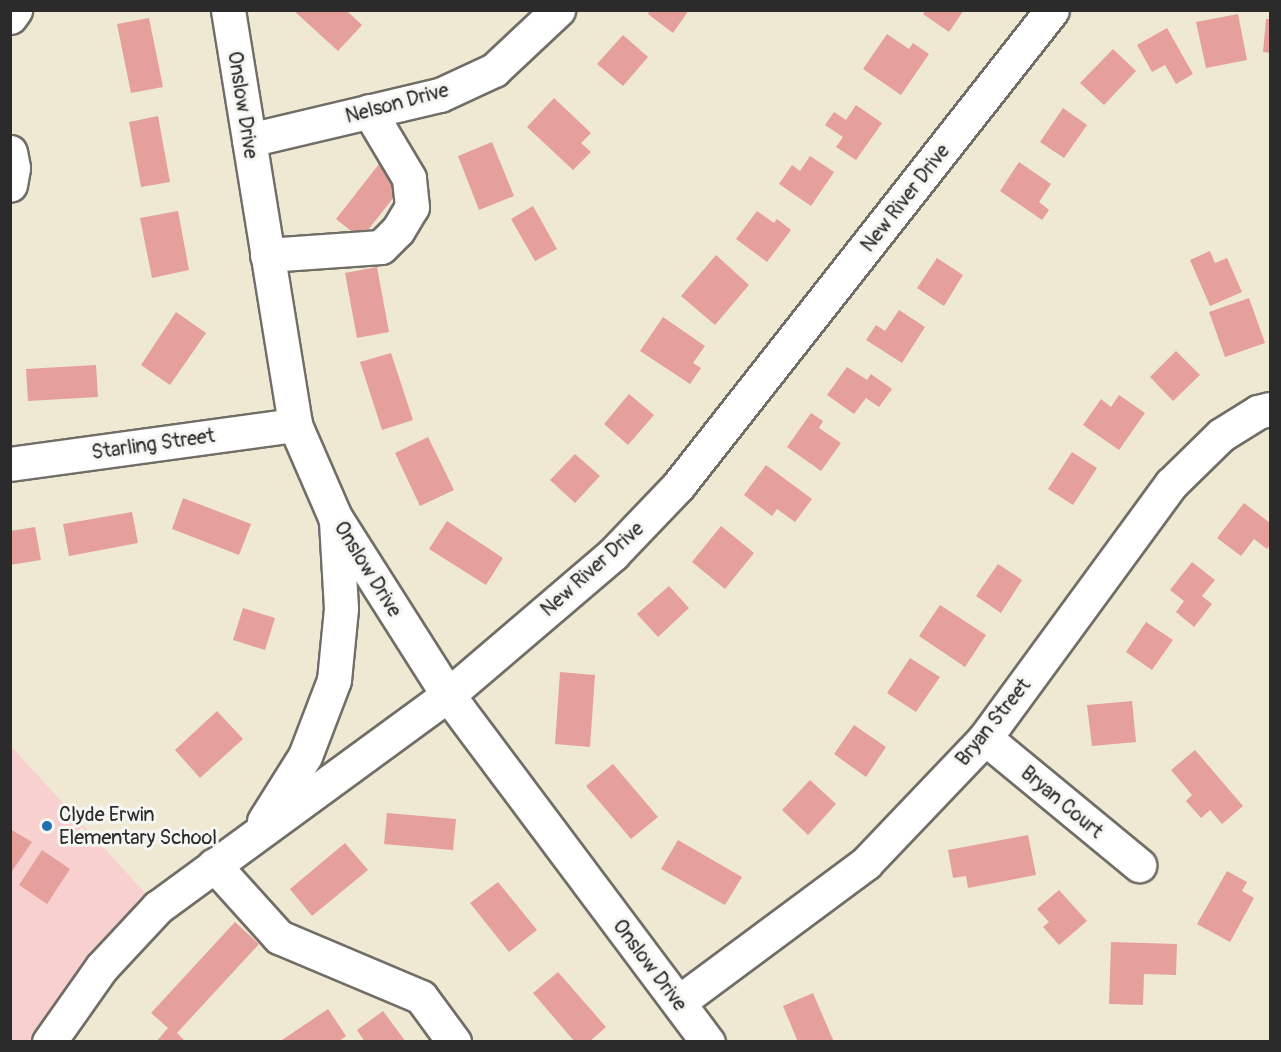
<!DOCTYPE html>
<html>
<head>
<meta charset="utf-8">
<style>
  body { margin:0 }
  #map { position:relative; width:1281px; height:1052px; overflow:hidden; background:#efe9d4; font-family:Pangolin,sans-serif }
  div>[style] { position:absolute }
  .built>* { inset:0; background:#f7d0cf }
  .building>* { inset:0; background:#e5a09b }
  .roads { filter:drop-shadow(2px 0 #706e66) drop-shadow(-2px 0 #706e66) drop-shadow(0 2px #706e66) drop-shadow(0 -2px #706e66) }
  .minor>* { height:33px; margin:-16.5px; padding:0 16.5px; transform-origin:16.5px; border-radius:16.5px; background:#fff }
  .dots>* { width:16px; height:16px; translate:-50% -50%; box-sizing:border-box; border:3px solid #f6f6f2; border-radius:50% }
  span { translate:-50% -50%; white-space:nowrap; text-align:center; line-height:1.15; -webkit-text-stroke:6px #f6f6f2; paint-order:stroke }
  .street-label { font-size:20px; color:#2b2b2b }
  .poi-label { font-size:20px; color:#2b2b2b }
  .left { translate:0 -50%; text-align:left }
  .frame { position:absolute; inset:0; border:12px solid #2b2b2b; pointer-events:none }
</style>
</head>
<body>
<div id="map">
  <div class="built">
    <i style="clip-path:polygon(10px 745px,158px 907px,49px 1041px,11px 1041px)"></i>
  </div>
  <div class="building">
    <i style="clip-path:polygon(293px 10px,346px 10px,362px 25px,338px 51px)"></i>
    <i style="clip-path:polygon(650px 10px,689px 10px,673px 33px,648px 14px)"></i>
    <i style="clip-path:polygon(925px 10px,964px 10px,949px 32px,923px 14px)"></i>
    <i style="clip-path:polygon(1238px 14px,1247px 60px,1206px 68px,1196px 22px)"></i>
    <i style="clip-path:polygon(149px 18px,163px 87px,131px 93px,117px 24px)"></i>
    <i style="clip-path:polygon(1266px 19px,1270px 19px,1270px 53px,1263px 52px)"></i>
    <i style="clip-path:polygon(1167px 28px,1193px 74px,1176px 84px,1165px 65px,1152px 72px,1137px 45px)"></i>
    <i style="clip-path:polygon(887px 34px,909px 49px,913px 43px,929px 54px,901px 95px,863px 69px)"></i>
    <i style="clip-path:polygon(623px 35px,648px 57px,623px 86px,597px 64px)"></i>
    <i style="clip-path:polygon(1113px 49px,1136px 71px,1104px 105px,1080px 83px)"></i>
    <i style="clip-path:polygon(554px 98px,591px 133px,581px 143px,591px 152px,573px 170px,527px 127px)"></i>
    <i style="clip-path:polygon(856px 105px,882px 123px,856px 160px,836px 147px,843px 137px,825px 125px,834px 112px,846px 120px)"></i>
    <i style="clip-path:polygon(1063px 108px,1087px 125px,1064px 158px,1040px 142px)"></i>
    <i style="clip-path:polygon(158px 116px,170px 182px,141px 187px,129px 122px)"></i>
    <i style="clip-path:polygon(492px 142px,514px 196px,479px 210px,458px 156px)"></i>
    <i style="clip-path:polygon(810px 156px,834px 172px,811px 206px,779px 184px,792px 165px,800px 171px)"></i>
    <i style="clip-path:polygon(1019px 162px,1051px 184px,1039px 202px,1049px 210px,1042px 220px,1000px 191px)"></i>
    <i style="clip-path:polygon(379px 164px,404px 184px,361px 239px,336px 219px)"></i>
    <i style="clip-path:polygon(533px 206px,557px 249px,535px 261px,511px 219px)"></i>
    <i style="clip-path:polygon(178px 211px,189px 270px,152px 278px,140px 218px)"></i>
    <i style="clip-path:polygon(757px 211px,774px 223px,777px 219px,791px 230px,767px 262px,736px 239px)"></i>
    <i style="clip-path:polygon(1210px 251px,1215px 263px,1227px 258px,1242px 292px,1210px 306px,1190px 260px)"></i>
    <i style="clip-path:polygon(716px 255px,749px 285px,715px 325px,681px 296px)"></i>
    <i style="clip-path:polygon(937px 258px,963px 275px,944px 306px,917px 288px)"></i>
    <i style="clip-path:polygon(377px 267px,389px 332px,357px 338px,345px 273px)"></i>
    <i style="clip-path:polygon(1249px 298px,1265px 343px,1225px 357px,1209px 312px)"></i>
    <i style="clip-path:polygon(899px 310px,925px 327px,902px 363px,866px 340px,876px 325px,885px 331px)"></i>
    <i style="clip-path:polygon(176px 312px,206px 333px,170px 385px,141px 365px)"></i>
    <i style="clip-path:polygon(663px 317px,705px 346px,693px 363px,701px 368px,690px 384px,640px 351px)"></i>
    <i style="clip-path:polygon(1176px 351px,1200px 375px,1173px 401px,1150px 377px)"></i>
    <i style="clip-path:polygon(391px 353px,413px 420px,382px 430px,360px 362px)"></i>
    <i style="clip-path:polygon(96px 365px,98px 397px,28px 401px,26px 369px)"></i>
    <i style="clip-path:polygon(847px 367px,867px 380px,871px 374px,892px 389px,879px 407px,866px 398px,854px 414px,827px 395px)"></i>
    <i style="clip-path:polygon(629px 394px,654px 415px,628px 445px,604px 424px)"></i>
    <i style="clip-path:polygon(1119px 395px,1145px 413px,1119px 450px,1083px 425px,1101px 399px,1111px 407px)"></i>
    <i style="clip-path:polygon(811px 413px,823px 421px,819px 428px,841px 443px,821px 471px,787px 447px)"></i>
    <i style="clip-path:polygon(428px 437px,454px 490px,420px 506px,395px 453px)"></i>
    <i style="clip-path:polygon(1072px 452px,1097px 468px,1073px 505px,1048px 489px)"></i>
    <i style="clip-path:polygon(575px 454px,600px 476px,575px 503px,550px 480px)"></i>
    <i style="clip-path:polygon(766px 465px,812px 499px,795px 522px,777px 509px,772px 516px,744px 495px)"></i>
    <i style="clip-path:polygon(183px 498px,251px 524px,239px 555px,172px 529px)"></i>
    <i style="clip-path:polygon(1244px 503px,1270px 523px,1270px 545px,1267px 549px,1254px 539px,1241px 556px,1217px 538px)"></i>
    <i style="clip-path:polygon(132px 512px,138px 543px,69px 556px,63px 524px)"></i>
    <i style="clip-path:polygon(447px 521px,503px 558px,486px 585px,429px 549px)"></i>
    <i style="clip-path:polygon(721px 526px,754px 553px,725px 589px,692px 562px)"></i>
    <i style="clip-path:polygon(35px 527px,41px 560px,10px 565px,10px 531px)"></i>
    <i style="clip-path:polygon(1192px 562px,1215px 580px,1202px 596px,1212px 604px,1194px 627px,1176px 612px,1184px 601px,1170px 590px)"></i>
    <i style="clip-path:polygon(998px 564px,1022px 580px,1001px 613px,976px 596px)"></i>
    <i style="clip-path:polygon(669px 586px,689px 608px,658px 637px,637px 614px)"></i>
    <i style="clip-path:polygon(940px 605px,986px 635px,965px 667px,919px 636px)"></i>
    <i style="clip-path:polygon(243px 608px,275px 618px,265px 650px,233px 640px)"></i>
    <i style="clip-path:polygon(1146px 622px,1173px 640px,1152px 670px,1126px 652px)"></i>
    <i style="clip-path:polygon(910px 658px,940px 677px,916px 712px,887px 693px)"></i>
    <i style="clip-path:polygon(560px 672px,595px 675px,590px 747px,555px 744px)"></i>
    <i style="clip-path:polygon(1132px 701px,1136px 742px,1092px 746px,1087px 705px)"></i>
    <i style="clip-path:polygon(217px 711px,243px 739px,200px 778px,175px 750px)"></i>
    <i style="clip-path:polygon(854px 725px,886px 747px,866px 777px,834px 754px)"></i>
    <i style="clip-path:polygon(1195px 750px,1243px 806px,1222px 824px,1210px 810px,1201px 818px,1186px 801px,1192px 795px,1171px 770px)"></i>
    <i style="clip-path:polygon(613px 764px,658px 817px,631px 839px,586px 786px)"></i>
    <i style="clip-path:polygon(810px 780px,836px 804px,808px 835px,782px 810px)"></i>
    <i style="clip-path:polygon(387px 813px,456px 819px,453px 850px,384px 844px)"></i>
    <i style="clip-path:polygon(10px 829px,32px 842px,10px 874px)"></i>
    <i style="clip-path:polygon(1028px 835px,1036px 875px,968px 888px,966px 876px,953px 878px,948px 850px)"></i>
    <i style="clip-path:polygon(678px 840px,742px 877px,725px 905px,661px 869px)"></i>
    <i style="clip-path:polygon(345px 843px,368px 870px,312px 916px,290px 889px)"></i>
    <i style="clip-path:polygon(42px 850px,70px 869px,47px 904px,19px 885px)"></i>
    <i style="clip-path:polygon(1227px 871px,1247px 882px,1242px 891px,1254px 898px,1230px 942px,1197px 924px)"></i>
    <i style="clip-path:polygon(498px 882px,537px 930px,509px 952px,470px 903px)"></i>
    <i style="clip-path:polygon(1059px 890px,1087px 921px,1059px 945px,1043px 927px,1049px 922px,1037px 909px)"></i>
    <i style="clip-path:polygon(235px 922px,259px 944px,177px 1033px,186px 1042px,156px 1042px,168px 1028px,151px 1013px)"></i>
    <i style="clip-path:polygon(1111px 942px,1177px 944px,1176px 975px,1144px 974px,1143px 1005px,1109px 1004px)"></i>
    <i style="clip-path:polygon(558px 972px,606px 1027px,589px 1042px,575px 1042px,533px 993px)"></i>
    <i style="clip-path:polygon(813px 993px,834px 1042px,798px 1042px,783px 1006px)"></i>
    <i style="clip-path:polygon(328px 1009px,346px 1036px,338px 1042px,279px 1042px)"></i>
    <i style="clip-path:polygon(383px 1011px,406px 1042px,365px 1042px,357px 1030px)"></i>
  </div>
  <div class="roads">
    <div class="minor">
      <i style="left:228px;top:10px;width:420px;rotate:80.8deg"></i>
      <i style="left:295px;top:425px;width:100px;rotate:66.5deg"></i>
      <i style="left:335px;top:517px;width:211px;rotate:57.6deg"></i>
      <i style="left:448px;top:695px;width:434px;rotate:53.2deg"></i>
      <i style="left:10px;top:17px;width:9px;rotate:-54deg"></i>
      <i style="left:249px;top:140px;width:196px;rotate:-13.3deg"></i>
      <i style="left:440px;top:95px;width:60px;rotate:-24.8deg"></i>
      <i style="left:494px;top:70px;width:88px;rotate:-43.2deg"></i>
      <i style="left:10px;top:152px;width:16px;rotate:79deg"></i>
      <i style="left:13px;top:168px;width:17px;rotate:100deg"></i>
      <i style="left:267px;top:255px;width:114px;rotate:-4deg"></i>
      <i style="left:381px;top:247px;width:24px;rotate:-45deg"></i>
      <i style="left:398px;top:230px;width:27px;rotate:-59deg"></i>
      <i style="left:412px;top:207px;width:29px;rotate:-96deg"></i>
      <i style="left:409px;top:178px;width:78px;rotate:-120.8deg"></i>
      <i style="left:10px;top:464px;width:288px;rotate:-7.8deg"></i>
      <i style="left:985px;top:738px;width:200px;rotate:39.5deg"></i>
      <i style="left:264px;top:821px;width:77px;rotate:-57.8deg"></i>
      <i style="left:305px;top:756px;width:81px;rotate:-69.1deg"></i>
      <i style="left:334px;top:680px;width:72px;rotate:-84.4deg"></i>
      <i style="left:341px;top:608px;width:87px;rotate:-93.3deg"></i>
      <i style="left:214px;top:865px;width:97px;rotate:47.9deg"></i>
      <i style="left:279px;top:937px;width:154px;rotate:22.9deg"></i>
      <i style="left:421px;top:997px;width:56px;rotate:53.7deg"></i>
      <i style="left:679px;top:1002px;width:233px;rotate:-36.6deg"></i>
      <i style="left:866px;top:863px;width:173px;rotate:-46.4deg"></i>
      <i style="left:985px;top:738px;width:315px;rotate:-53.8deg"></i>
      <i style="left:1171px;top:484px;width:70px;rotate:-44.4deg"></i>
      <i style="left:1221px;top:435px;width:44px;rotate:-31.9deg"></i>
      <i style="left:1258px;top:412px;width:12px;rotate:-14deg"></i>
      <i style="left:49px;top:1042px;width:92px;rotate:-54.8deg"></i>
      <i style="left:102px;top:967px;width:82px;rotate:-47deg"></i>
      <i style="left:158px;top:907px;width:359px;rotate:-36.2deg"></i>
      <i style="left:448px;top:695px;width:217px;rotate:-40.5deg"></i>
      <i style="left:613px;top:554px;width:94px;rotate:-46.3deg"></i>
      <i style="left:678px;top:486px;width:605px;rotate:-51.84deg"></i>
    </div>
  </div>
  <div class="dots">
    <i style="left:47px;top:826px;background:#1f6fb2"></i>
  </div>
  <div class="street-label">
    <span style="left:397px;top:103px;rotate:-15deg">Nelson Drive</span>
    <span style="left:243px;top:105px;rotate:81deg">Onslow Drive</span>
    <span style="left:905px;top:198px;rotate:-52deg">New River Drive</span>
    <span style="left:153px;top:444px;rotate:-8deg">Starling Street</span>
    <span style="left:368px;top:569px;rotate:58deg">Onslow Drive</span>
    <span style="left:592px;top:569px;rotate:-42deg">New River Drive</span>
    <span style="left:993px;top:722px;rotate:-51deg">Bryan Street</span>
    <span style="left:1062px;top:802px;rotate:40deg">Bryan Court</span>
    <span style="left:650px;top:965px;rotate:53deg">Onslow Drive</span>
  </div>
  <div class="poi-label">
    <span class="left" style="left:59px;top:826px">Clyde Erwin<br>Elementary School</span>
  </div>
  <div class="frame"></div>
</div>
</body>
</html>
